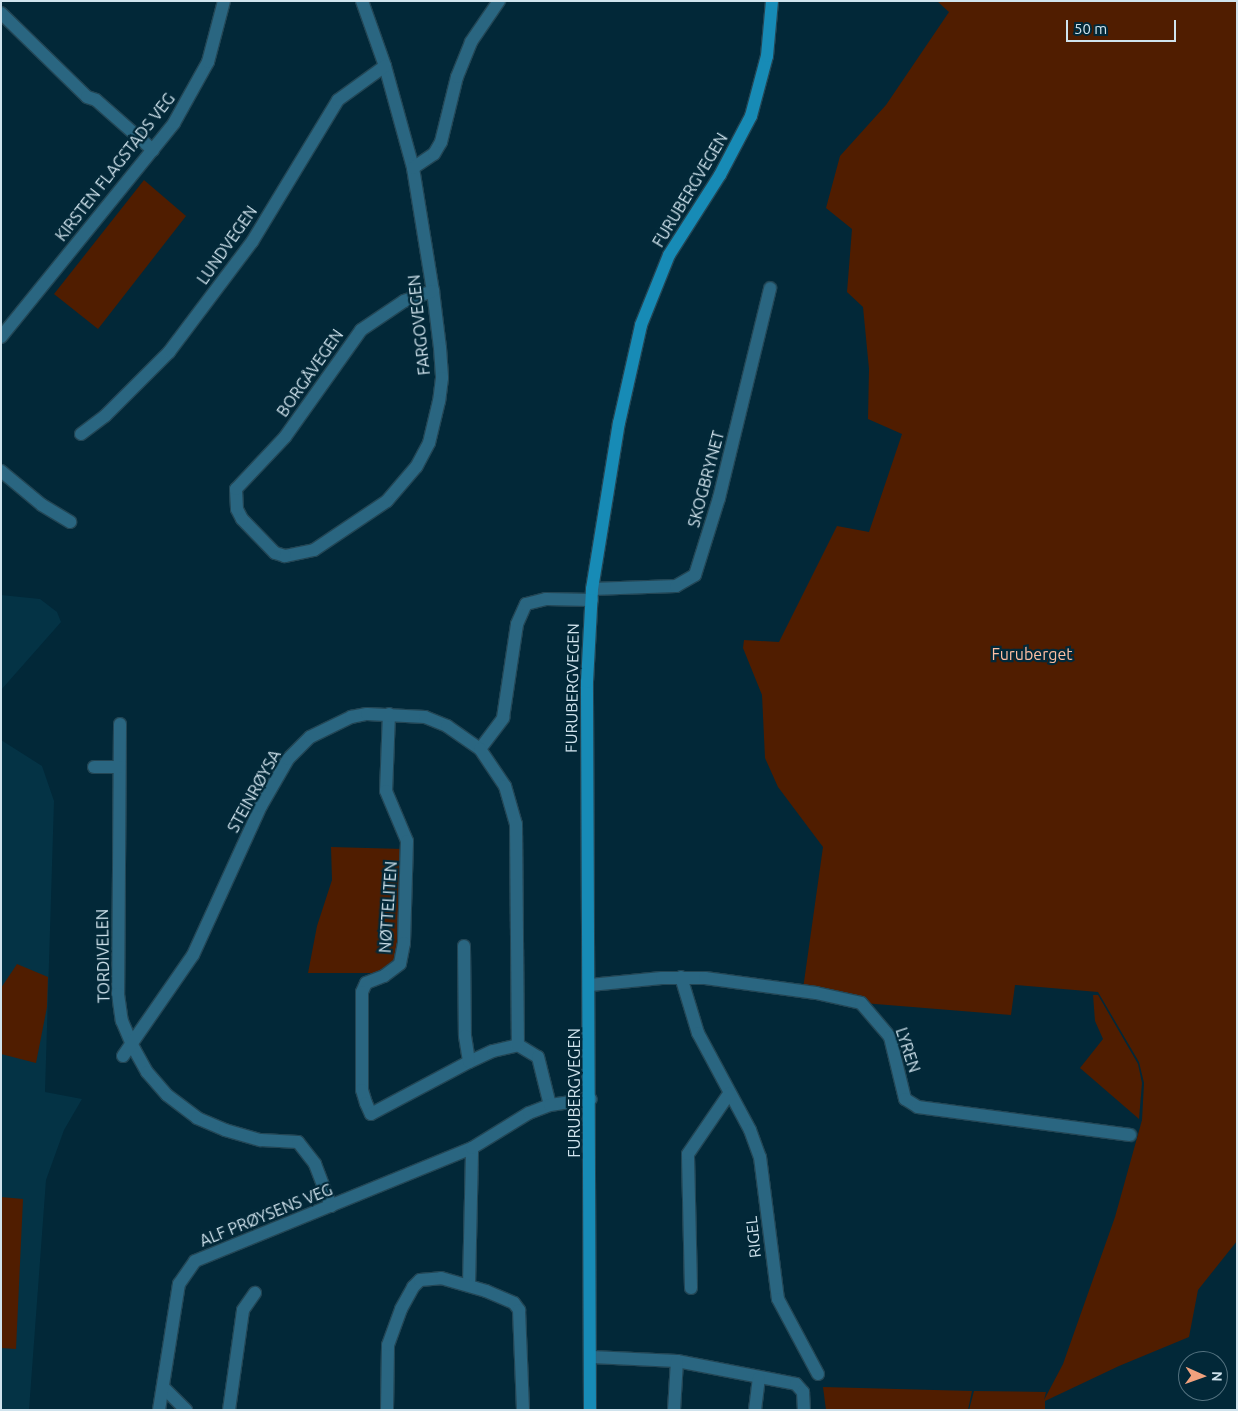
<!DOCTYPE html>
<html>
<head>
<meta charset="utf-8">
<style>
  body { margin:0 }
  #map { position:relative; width:1238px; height:1411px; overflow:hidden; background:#022838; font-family:Ubuntu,sans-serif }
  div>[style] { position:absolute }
  .built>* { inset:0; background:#043345 }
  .green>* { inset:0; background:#501d00 }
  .roads { filter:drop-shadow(1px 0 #234655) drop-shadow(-1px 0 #234655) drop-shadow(0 1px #234655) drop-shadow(0 -1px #234655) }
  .street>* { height:12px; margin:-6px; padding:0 6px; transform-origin:6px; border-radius:6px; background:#2a6681 }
  .secondary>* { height:12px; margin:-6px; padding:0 6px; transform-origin:6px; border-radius:6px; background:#178bb6 }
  span { translate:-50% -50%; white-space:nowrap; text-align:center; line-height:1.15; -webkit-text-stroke:4.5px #022838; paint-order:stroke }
  .street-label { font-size:16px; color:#d0e3ed }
  .park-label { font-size:16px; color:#febfa3 }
  .frame { position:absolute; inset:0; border:2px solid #d0e3ed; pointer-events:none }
  .north { position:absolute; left:1178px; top:1351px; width:50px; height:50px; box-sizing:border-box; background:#022838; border:1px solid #547380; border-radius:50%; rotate:92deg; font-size:14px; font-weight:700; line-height:20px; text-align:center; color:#d0e3ed }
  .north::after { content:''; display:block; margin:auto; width:18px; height:22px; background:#f1a17d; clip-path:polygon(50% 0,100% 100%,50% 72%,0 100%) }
  .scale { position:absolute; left:1066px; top:20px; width:110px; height:22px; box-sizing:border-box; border:2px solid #d0e3ed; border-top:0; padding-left:6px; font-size:15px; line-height:18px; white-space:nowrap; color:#d0e3ed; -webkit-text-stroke:4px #022838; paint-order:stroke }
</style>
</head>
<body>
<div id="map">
  <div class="built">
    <i style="clip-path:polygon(1px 595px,40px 599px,57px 612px,61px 622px,1px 690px)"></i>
    <i style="clip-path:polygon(1px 740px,42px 766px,54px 801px,45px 1092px,82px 1099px,64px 1130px,46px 1180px,29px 1410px,1px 1410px)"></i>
  </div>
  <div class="green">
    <i style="clip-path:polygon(937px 1px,1237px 1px,1237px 1241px,1198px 1290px,1189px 1337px,1119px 1366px,1045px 1401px,1045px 1410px,969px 1410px,974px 1391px,1046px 1392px,1044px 1400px,1063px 1364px,1115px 1217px,1142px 1120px,1144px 1083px,1139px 1062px,1098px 992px,1015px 985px,1011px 1015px,863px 1003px,803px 989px,823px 847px,778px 787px,765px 758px,762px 695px,743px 648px,744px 640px,779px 642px,837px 526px,869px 532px,902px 434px,868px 419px,869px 369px,863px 307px,847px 292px,852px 229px,826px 208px,840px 156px,886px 105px,949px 12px)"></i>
    <i style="clip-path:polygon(144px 180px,186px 216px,98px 329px,54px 294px)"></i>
    <i style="clip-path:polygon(331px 847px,404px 849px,397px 957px,378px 973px,308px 973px,317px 926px,332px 880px)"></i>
    <i style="clip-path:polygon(17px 964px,48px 977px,47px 1007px,36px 1063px,1px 1054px,1px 988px)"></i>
    <i style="clip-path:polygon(1093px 995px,1098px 995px,1138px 1064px,1142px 1083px,1139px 1119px,1080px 1068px,1103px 1039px,1095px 1021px)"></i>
    <i style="clip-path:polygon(1px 1197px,23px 1199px,16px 1349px,1px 1348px)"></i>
    <i style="clip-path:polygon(823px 1387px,972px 1391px,968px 1410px,826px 1410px)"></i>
  </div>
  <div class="roads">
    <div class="street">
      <i style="left:362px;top:1px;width:69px;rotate:70.5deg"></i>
      <i style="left:385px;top:66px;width:106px;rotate:74.6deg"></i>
      <i style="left:413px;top:168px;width:125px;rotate:80.8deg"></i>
      <i style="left:433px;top:291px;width:57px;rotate:83deg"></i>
      <i style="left:440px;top:348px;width:30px;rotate:86deg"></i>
      <i style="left:442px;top:378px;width:23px;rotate:97deg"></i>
      <i style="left:439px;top:401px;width:43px;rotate:103.4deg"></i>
      <i style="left:429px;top:443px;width:27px;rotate:118deg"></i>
      <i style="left:416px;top:467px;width:45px;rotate:130.5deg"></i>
      <i style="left:387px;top:501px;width:88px;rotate:146.1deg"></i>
      <i style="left:314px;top:550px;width:30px;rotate:168deg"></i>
      <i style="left:285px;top:556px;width:10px;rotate:-163deg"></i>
      <i style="left:275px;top:553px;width:47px;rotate:-134.1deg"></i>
      <i style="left:242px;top:519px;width:11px;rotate:-117deg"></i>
      <i style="left:237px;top:509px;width:20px;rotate:-93deg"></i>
      <i style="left:236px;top:489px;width:71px;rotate:-46.7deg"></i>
      <i style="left:285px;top:437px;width:131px;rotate:-54.6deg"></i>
      <i style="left:361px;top:330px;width:52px;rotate:-34deg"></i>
      <i style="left:404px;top:301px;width:31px;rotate:-19deg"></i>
      <i style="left:1px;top:13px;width:120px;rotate:44.3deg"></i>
      <i style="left:87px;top:97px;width:9px;rotate:18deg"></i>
      <i style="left:96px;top:100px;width:76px;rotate:41.3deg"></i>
      <i style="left:413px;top:168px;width:25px;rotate:-34deg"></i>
      <i style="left:434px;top:154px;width:14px;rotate:-60deg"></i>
      <i style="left:441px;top:142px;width:67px;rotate:-76.2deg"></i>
      <i style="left:457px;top:77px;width:38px;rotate:-68deg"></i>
      <i style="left:471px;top:42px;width:50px;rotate:-55.7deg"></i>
      <i style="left:1px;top:337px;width:275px;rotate:-51deg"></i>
      <i style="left:174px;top:123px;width:70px;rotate:-60.9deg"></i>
      <i style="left:208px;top:62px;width:63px;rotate:-75.3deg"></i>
      <i style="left:81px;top:434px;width:30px;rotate:-37deg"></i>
      <i style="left:105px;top:416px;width:91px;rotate:-45deg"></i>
      <i style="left:169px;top:352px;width:138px;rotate:-53deg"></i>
      <i style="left:252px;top:242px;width:166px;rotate:-58.8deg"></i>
      <i style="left:338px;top:100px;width:58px;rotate:-35.9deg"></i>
      <i style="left:1px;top:471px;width:53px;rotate:39.7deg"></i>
      <i style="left:42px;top:505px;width:33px;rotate:31deg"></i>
      <i style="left:592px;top:589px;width:84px;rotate:-2deg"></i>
      <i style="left:676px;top:586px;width:22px;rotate:-30deg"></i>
      <i style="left:695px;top:575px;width:81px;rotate:-72.7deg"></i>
      <i style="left:719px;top:498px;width:216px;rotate:-76.3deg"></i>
      <i style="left:389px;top:714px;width:77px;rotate:92.2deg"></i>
      <i style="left:386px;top:791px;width:54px;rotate:67.2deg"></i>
      <i style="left:407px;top:841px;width:102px;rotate:91.7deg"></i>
      <i style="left:404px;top:943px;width:21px;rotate:101deg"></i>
      <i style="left:400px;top:964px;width:20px;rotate:143deg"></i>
      <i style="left:384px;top:976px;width:19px;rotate:159deg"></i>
      <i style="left:366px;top:983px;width:10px;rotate:114deg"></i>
      <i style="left:362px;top:992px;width:98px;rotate:90deg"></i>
      <i style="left:362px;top:1090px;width:14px;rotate:73deg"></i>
      <i style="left:366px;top:1103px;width:12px;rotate:66deg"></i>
      <i style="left:371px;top:1114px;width:111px;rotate:-28deg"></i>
      <i style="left:469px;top:1062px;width:26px;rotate:-25deg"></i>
      <i style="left:493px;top:1051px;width:26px;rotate:-13deg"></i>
      <i style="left:518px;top:1045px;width:23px;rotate:31deg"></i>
      <i style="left:538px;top:1057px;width:49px;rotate:76deg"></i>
      <i style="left:120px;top:724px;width:270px;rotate:90.4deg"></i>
      <i style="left:118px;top:994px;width:27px;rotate:82deg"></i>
      <i style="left:122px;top:1021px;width:26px;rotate:67deg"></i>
      <i style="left:132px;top:1045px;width:31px;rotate:61deg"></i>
      <i style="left:147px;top:1072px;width:30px;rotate:49deg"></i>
      <i style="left:167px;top:1095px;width:38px;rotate:37deg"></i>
      <i style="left:197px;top:1118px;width:30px;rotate:23deg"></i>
      <i style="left:225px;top:1130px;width:37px;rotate:16deg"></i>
      <i style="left:261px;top:1140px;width:37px;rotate:3deg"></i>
      <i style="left:298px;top:1142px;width:28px;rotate:52deg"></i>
      <i style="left:315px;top:1164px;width:45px;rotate:69.1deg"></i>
      <i style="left:480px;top:749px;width:39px;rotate:-53deg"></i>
      <i style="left:503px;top:718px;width:95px;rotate:-81.5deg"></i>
      <i style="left:517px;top:624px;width:22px;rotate:-66deg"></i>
      <i style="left:526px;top:604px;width:21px;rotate:-14deg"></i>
      <i style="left:546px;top:599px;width:46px;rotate:1.2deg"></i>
      <i style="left:94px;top:767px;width:25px"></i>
      <i style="left:464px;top:946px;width:90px;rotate:89.4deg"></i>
      <i style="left:465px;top:1036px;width:26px;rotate:81deg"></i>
      <i style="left:681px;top:977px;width:59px;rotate:73.1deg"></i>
      <i style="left:698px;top:1033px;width:110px;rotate:61.8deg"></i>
      <i style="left:750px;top:1130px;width:29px;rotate:70deg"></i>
      <i style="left:760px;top:1157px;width:143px;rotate:82.8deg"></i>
      <i style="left:778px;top:1299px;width:85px;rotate:61.9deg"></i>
      <i style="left:590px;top:985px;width:72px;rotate:-5.6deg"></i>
      <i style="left:662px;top:978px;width:43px"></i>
      <i style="left:705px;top:978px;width:112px;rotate:7.7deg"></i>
      <i style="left:816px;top:993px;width:46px;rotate:12.5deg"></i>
      <i style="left:861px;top:1003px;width:45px;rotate:49.5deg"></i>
      <i style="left:890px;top:1037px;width:64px;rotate:76.4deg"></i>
      <i style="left:905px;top:1099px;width:15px;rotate:32deg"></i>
      <i style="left:918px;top:1107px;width:214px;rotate:7.5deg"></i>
      <i style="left:123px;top:1056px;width:123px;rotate:-55.3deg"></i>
      <i style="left:193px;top:955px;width:164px;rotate:-65.5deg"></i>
      <i style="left:261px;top:806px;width:54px;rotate:-60.1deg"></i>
      <i style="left:288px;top:759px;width:31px;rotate:-45deg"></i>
      <i style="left:310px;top:737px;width:46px;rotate:-26deg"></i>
      <i style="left:351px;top:717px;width:16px;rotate:-11deg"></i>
      <i style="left:367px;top:714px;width:58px;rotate:3deg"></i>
      <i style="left:425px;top:717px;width:24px;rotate:22deg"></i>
      <i style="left:447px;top:726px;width:40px;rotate:34.9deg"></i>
      <i style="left:480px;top:749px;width:45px;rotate:56deg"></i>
      <i style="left:505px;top:786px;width:40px;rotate:74deg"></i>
      <i style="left:516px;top:824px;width:221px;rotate:89.5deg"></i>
      <i style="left:469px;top:1285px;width:137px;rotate:-88.7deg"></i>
      <i style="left:691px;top:1288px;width:134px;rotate:-91.3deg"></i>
      <i style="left:688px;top:1154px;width:73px;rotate:-55.7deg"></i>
      <i style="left:592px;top:1357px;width:85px;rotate:2.7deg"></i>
      <i style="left:677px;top:1361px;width:121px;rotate:10.9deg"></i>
      <i style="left:796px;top:1384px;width:11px;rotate:49deg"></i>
      <i style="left:803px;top:1392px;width:18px;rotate:87deg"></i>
      <i style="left:163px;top:1387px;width:33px;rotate:45deg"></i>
      <i style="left:159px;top:1410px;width:128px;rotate:-81deg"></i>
      <i style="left:179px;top:1284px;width:28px;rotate:-55deg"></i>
      <i style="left:195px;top:1261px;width:299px;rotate:-22.2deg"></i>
      <i style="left:472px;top:1148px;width:67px;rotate:-31.6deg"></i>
      <i style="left:529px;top:1113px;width:22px;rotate:-21deg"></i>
      <i style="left:550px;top:1105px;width:41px;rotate:-8.3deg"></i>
      <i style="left:229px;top:1410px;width:101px;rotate:-82deg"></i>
      <i style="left:243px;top:1310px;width:21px;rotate:-55deg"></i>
      <i style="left:387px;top:1410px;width:65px;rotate:-89.1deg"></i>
      <i style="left:388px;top:1345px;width:38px;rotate:-70deg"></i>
      <i style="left:401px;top:1309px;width:25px;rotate:-61deg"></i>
      <i style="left:413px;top:1287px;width:10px;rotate:-45deg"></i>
      <i style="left:420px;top:1280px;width:21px;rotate:-5deg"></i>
      <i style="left:441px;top:1278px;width:47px;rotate:16.1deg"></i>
      <i style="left:486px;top:1291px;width:30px;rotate:23deg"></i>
      <i style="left:514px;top:1303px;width:9px;rotate:54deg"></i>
      <i style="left:519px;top:1310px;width:100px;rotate:87.7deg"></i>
      <i style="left:674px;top:1410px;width:49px;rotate:-86.5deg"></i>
      <i style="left:755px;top:1410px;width:32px;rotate:-83deg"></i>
    </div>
    <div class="secondary">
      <i style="left:590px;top:1410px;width:728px;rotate:-90.24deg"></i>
      <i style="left:587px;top:682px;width:93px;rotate:-86.9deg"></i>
      <i style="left:592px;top:589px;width:168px;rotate:-80.8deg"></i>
      <i style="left:619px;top:423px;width:100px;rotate:-77.3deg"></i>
      <i style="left:641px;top:325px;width:75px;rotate:-68.2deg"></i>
      <i style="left:669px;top:255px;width:95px;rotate:-57.5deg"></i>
      <i style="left:720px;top:175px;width:67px;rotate:-62.3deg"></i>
      <i style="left:751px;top:116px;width:62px;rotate:-75.1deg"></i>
      <i style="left:767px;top:56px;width:55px;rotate:-84.8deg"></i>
    </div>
  </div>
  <div class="street-label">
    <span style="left:115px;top:167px;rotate:-52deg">KIRSTEN FLAGSTADS VEG</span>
    <span style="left:690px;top:190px;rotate:-59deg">FURUBERGVEGEN</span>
    <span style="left:227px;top:245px;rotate:-55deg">LUNDVEGEN</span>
    <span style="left:419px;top:325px;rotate:-96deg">FARGOVEGEN</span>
    <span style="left:310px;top:373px;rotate:-55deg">BORGÅVEGEN</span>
    <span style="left:706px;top:479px;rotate:-75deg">SKOGBRYNET</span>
    <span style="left:572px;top:688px;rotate:-89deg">FURUBERGVEGEN</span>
    <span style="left:254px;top:791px;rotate:-61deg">STEINRØYSA</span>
    <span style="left:388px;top:907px;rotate:-86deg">NØTTELITEN</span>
    <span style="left:103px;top:956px;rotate:-91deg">TORDIVELEN</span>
    <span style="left:908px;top:1050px;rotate:72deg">LYREN</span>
    <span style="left:574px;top:1093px;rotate:-90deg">FURUBERGVEGEN</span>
    <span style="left:266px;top:1215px;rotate:-22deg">ALF PRØYSENS VEG</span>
    <span style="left:753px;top:1237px;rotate:-96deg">RIGEL</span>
  </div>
  <div class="park-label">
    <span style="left:1032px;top:654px">Furuberget</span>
  </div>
  <div class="frame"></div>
  <div class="north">N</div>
  <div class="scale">50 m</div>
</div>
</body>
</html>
